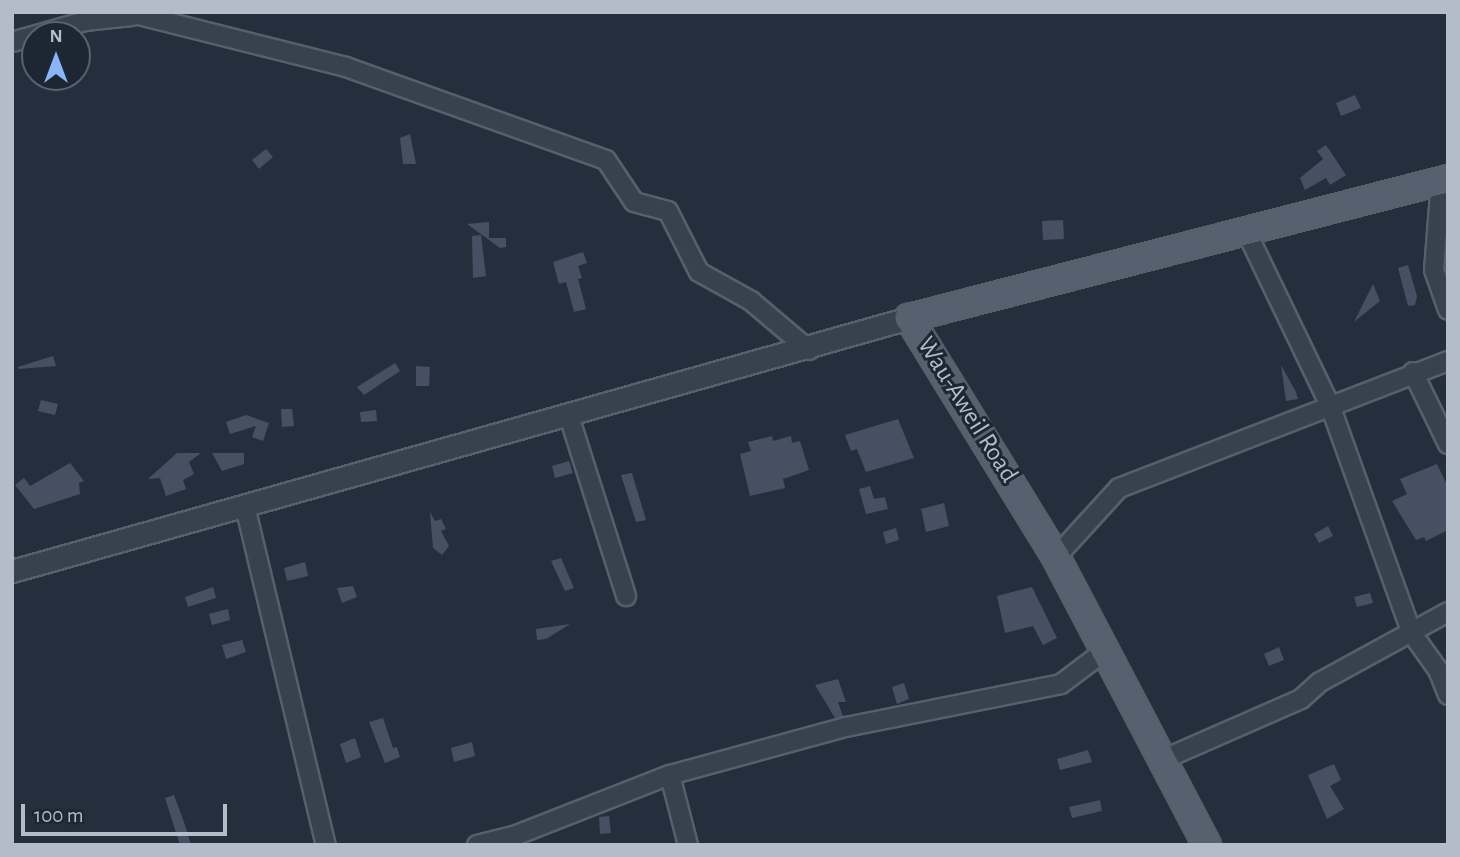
<!DOCTYPE html>
<html>
<head>
<meta charset="utf-8">
<style>
  body { margin:0 }
  #map { position:relative; width:1460px; height:857px; overflow:hidden; background:#242f3e; font-family:"Alegreya Sans",sans-serif }
  div>[style] { position:absolute }
  .building>* { inset:0; background:#455162 }
  .roads { filter:drop-shadow(2px 0 #565f6c) drop-shadow(-2px 0 #565f6c) drop-shadow(0 2px #565f6c) drop-shadow(0 -2px #565f6c) }
  .minor>* { height:18px; margin:-9px; padding:0 9px; transform-origin:9px; border-radius:9px; background:#38414e }
  .tertiary>* { height:21px; margin:-10.5px; padding:0 10.5px; transform-origin:10.5px; border-radius:10.5px; background:#38414e }
  .primary>* { height:26px; margin:-13px; padding:0 13px; transform-origin:13px; border-radius:13px; background:#56606e }
  span { translate:-50% -50%; white-space:nowrap; text-align:center; line-height:1.15; -webkit-text-stroke:6px #1d2633; paint-order:stroke }
  .street-label { font-size:26px; color:#b4bcc9 }
  .frame { position:absolute; inset:0; border:14px solid #b4bcc9; pointer-events:none }
  .north { position:absolute; left:21px; top:21px; width:70px; height:70px; box-sizing:border-box; background:#1d2633; border:2px solid #59626f; border-radius:50%; rotate:0deg; font-size:19px; font-weight:700; line-height:28px; text-align:center; color:#b4bcc9 }
  .north::after { content:''; display:block; margin:auto; width:24px; height:32px; background:#8ab4f8; clip-path:polygon(50% 0,100% 100%,50% 72%,0 100%) }
  .scale { position:absolute; left:21px; top:804px; width:206px; height:32px; box-sizing:border-box; border:4px solid #b4bcc9; border-top:0; padding-left:9px; font-size:21px; line-height:24px; white-space:nowrap; color:#b4bcc9; -webkit-text-stroke:5px #1d2633; paint-order:stroke }
</style>
</head>
<body>
<div id="map">
  <div class="building">
    <i style="clip-path:polygon(1355px 95px,1361px 108px,1341px 116px,1336px 103px)"></i>
    <i style="clip-path:polygon(410px 134px,416px 164px,403px 164px,400px 138px)"></i>
    <i style="clip-path:polygon(1326px 145px,1346px 175px,1330px 185px,1326px 178px,1305px 190px,1300px 178px,1323px 159px,1317px 151px)"></i>
    <i style="clip-path:polygon(266px 149px,273px 157px,259px 169px,252px 160px)"></i>
    <i style="clip-path:polygon(1063px 220px,1064px 239px,1043px 240px,1042px 221px)"></i>
    <i style="clip-path:polygon(489px 222px,489px 238px,506px 238px,506px 247px,500px 248px,467px 224px)"></i>
    <i style="clip-path:polygon(481px 235px,486px 276px,473px 278px,472px 236px)"></i>
    <i style="clip-path:polygon(583px 252px,587px 263px,578px 266px,582px 278px,578px 279px,586px 309px,574px 312px,566px 282px,559px 284px,553px 262px)"></i>
    <i style="clip-path:polygon(1408px 265px,1417px 296px,1415px 305px,1408px 306px,1398px 268px)"></i>
    <i style="clip-path:polygon(1373px 284px,1380px 301px,1354px 322px)"></i>
    <i style="clip-path:polygon(53px 356px,56px 366px,19px 369px,18px 367px)"></i>
    <i style="clip-path:polygon(395px 363px,400px 371px,364px 395px,357px 387px)"></i>
    <i style="clip-path:polygon(1281px 365px,1296px 392px,1298px 399px,1286px 401px)"></i>
    <i style="clip-path:polygon(416px 366px,430px 367px,429px 386px,416px 386px)"></i>
    <i style="clip-path:polygon(41px 400px,58px 404px,55px 415px,38px 411px)"></i>
    <i style="clip-path:polygon(281px 409px,292px 409px,294px 426px,282px 427px)"></i>
    <i style="clip-path:polygon(376px 410px,377px 421px,361px 422px,360px 412px)"></i>
    <i style="clip-path:polygon(246px 415px,269px 423px,263px 441px,252px 437px,256px 426px,230px 434px,226px 422px)"></i>
    <i style="clip-path:polygon(898px 419px,914px 458px,866px 472px,857px 449px,851px 451px,845px 435px)"></i>
    <i style="clip-path:polygon(772px 436px,773px 441px,791px 436px,792px 443px,800px 441px,809px 470px,783px 479px,785px 488px,750px 496px,740px 454px,751px 451px,748px 442px)"></i>
    <i style="clip-path:polygon(177px 453px,201px 453px,189px 462px,194px 474px,183px 480px,186px 489px,166px 496px,160px 478px,148px 479px)"></i>
    <i style="clip-path:polygon(212px 453px,244px 453px,244px 464px,222px 471px)"></i>
    <i style="clip-path:polygon(569px 461px,573px 473px,555px 478px,552px 466px)"></i>
    <i style="clip-path:polygon(70px 463px,84px 481px,79px 483px,80px 494px,34px 509px,15px 485px,24px 478px,30px 486px)"></i>
    <i style="clip-path:polygon(1437px 464px,1448px 487px,1448px 530px,1426px 541px,1424px 537px,1416px 540px,1392px 501px,1407px 494px,1400px 479px)"></i>
    <i style="clip-path:polygon(632px 473px,646px 520px,636px 522px,621px 475px)"></i>
    <i style="clip-path:polygon(870px 486px,874px 499px,885px 497px,888px 509px,866px 514px,859px 489px)"></i>
    <i style="clip-path:polygon(944px 503px,949px 526px,926px 532px,921px 509px)"></i>
    <i style="clip-path:polygon(430px 512px,435px 521px,441px 519px,446px 529px,441px 531px,449px 546px,442px 555px,433px 548px)"></i>
    <i style="clip-path:polygon(1328px 526px,1333px 536px,1319px 543px,1314px 534px)"></i>
    <i style="clip-path:polygon(896px 528px,899px 540px,886px 544px,883px 532px)"></i>
    <i style="clip-path:polygon(561px 558px,574px 588px,565px 591px,551px 561px)"></i>
    <i style="clip-path:polygon(305px 562px,308px 576px,287px 581px,284px 568px)"></i>
    <i style="clip-path:polygon(353px 586px,357px 597px,342px 603px,337px 588px)"></i>
    <i style="clip-path:polygon(213px 587px,216px 598px,188px 607px,185px 597px)"></i>
    <i style="clip-path:polygon(1032px 587px,1057px 638px,1043px 645px,1033px 626px,1005px 633px,997px 596px)"></i>
    <i style="clip-path:polygon(1370px 593px,1373px 603px,1357px 607px,1354px 597px)"></i>
    <i style="clip-path:polygon(228px 609px,230px 620px,212px 625px,209px 614px)"></i>
    <i style="clip-path:polygon(570px 624px,546px 639px,537px 640px,536px 629px)"></i>
    <i style="clip-path:polygon(242px 640px,246px 652px,226px 659px,222px 645px)"></i>
    <i style="clip-path:polygon(1279px 647px,1284px 660px,1269px 666px,1264px 654px)"></i>
    <i style="clip-path:polygon(838px 679px,846px 702px,838px 702px,843px 716px,835px 718px,815px 685px)"></i>
    <i style="clip-path:polygon(904px 683px,909px 699px,897px 704px,892px 687px)"></i>
    <i style="clip-path:polygon(383px 718px,393px 748px,397px 747px,400px 757px,385px 763px,369px 722px)"></i>
    <i style="clip-path:polygon(355px 738px,361px 757px,346px 763px,340px 744px)"></i>
    <i style="clip-path:polygon(472px 742px,475px 756px,454px 762px,451px 748px)"></i>
    <i style="clip-path:polygon(1088px 750px,1092px 762px,1060px 770px,1057px 759px)"></i>
    <i style="clip-path:polygon(1334px 764px,1341px 780px,1330px 786px,1344px 809px,1327px 819px,1308px 775px)"></i>
    <i style="clip-path:polygon(174px 795px,184px 822px,191px 845px,180px 845px,165px 798px)"></i>
    <i style="clip-path:polygon(1100px 800px,1102px 811px,1072px 818px,1069px 807px)"></i>
    <i style="clip-path:polygon(609px 816px,611px 833px,600px 834px,599px 817px)"></i>
  </div>
  <div class="roads">
    <div class="minor">
      <i style="left:127px;top:12px;width:226px;rotate:14.1deg"></i>
      <i style="left:346px;top:67px;width:276px;rotate:19.7deg"></i>
      <i style="left:606px;top:160px;width:50px;rotate:56.3deg"></i>
      <i style="left:634px;top:202px;width:35px;rotate:15deg"></i>
      <i style="left:668px;top:211px;width:68px;rotate:63.1deg"></i>
      <i style="left:699px;top:272px;width:60px;rotate:29.1deg"></i>
      <i style="left:751px;top:301px;width:76px;rotate:40.2deg"></i>
      <i style="left:12px;top:42px;width:76px;rotate:-16deg"></i>
      <i style="left:85px;top:21px;width:47px;rotate:-6.1deg"></i>
      <i style="left:1441px;top:181px;width:89px;rotate:94.5deg"></i>
      <i style="left:1434px;top:270px;width:42px;rotate:70.7deg"></i>
      <i style="left:1246px;top:231px;width:196px;rotate:64.3deg"></i>
      <i style="left:1331px;top:408px;width:238px;rotate:70.3deg"></i>
      <i style="left:1411px;top:632px;width:47px;rotate:54.6deg"></i>
      <i style="left:1438px;top:670px;width:27px;rotate:68deg"></i>
      <i style="left:1413px;top:372px;width:80px;rotate:64.1deg"></i>
      <i style="left:569px;top:416px;width:189px;rotate:72.4deg"></i>
      <i style="left:245px;top:506px;width:349px;rotate:76.6deg"></i>
      <i style="left:1056px;top:557px;width:93px;rotate:-47.6deg"></i>
      <i style="left:1119px;top:488px;width:353px;rotate:-21.1deg"></i>
      <i style="left:1162px;top:760px;width:152px;rotate:-23.7deg"></i>
      <i style="left:1301px;top:699px;width:25px;rotate:-42deg"></i>
      <i style="left:1320px;top:682px;width:146px;rotate:-28.7deg"></i>
      <i style="left:670px;top:775px;width:72px;rotate:75.6deg"></i>
      <i style="left:477px;top:845px;width:38px;rotate:-14deg"></i>
      <i style="left:514px;top:836px;width:168px;rotate:-21.4deg"></i>
      <i style="left:670px;top:775px;width:182px;rotate:-15.3deg"></i>
      <i style="left:846px;top:727px;width:219px;rotate:-11.3deg"></i>
      <i style="left:1061px;top:684px;width:51px;rotate:-37.1deg"></i>
    </div>
    <div class="tertiary">
      <i style="left:12px;top:571px;width:932px;rotate:-15.75deg"></i>
    </div>
    <div class="primary">
      <i style="left:1207px;top:845px;width:325px;rotate:-117.7deg"></i>
      <i style="left:1056px;top:557px;width:281px;rotate:-121.6deg"></i>
      <i style="left:909px;top:318px;width:557px;rotate:-14.46deg"></i>
    </div>
  </div>
  <div class="street-label">
    <span style="left:967px;top:410px;rotate:58deg">Wau-Aweil Road</span>
  </div>
  <div class="frame"></div>
  <div class="north">N</div>
  <div class="scale">100 m</div>
</div>
</body>
</html>
